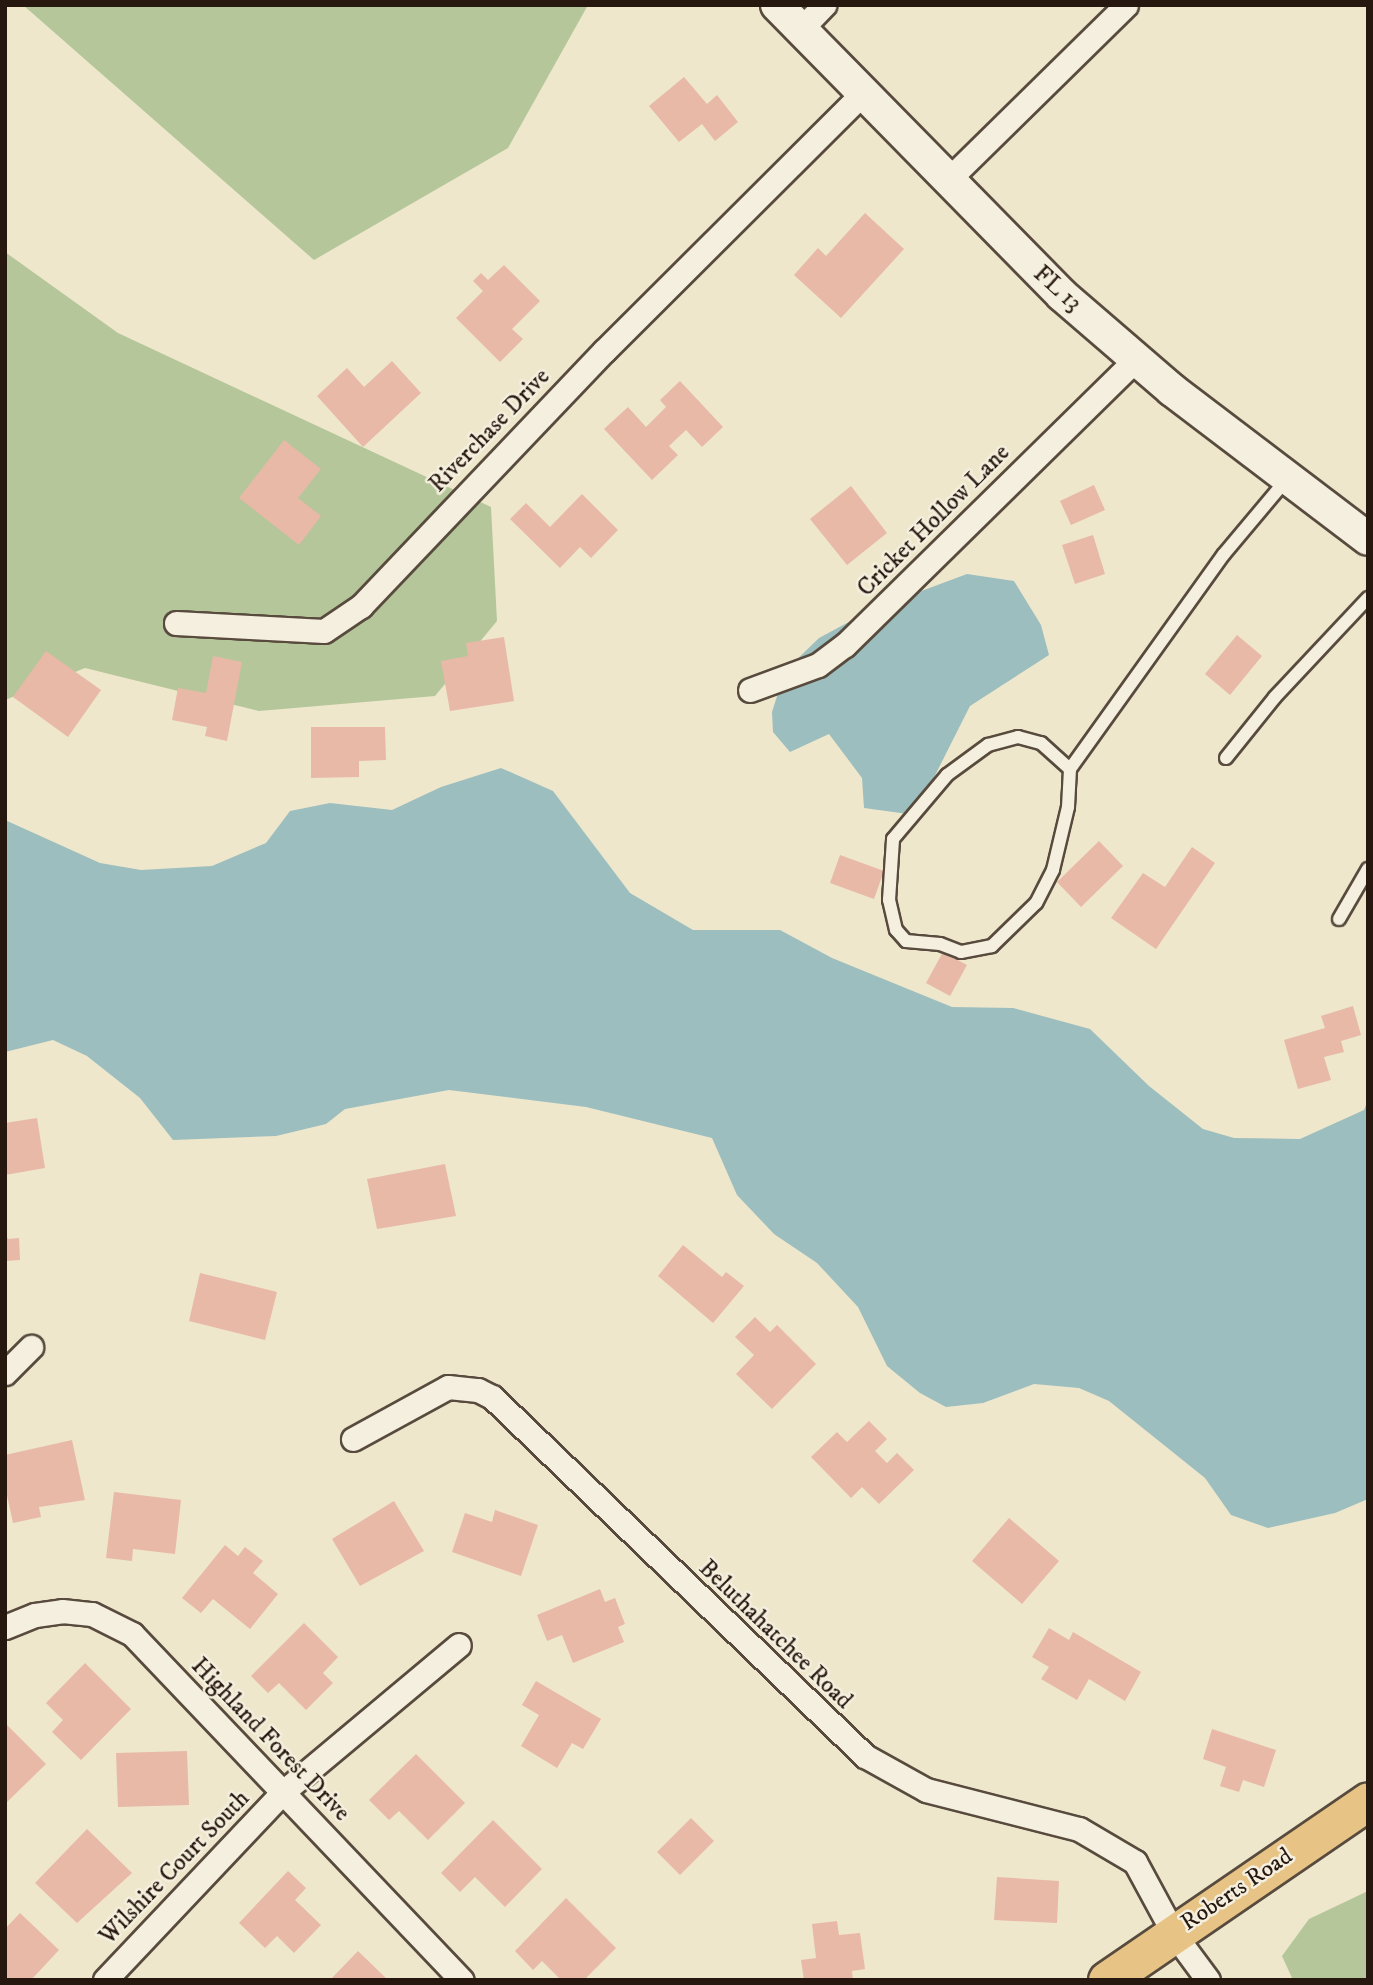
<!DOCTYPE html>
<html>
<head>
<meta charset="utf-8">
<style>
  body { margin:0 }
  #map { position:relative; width:1373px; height:1985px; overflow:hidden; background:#eee7cc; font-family:"IM FELL DW Pica",serif }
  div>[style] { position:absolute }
  .green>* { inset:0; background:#b5c69a }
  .water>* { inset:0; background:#9cbebf }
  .building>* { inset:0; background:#e8b9a7 }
  .roads { filter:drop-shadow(2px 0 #584b3e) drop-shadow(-2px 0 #584b3e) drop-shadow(0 2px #584b3e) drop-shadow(0 -2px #584b3e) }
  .lane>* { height:12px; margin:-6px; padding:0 6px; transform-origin:6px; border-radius:6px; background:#f4efde }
  .street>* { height:23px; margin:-11.5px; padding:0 11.5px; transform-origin:11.5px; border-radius:11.5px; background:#f4efde }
  .secondary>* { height:32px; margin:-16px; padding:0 16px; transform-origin:16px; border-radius:16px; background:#f4efde }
  .primary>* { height:37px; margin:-18.5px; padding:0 18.5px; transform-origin:18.5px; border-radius:18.5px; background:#e7c486 }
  span { translate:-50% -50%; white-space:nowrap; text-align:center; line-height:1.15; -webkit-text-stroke:5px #f4efde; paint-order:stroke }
  .street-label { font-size:24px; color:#26170f }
  .frame { position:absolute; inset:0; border:7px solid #26170f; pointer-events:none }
</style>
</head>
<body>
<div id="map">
  <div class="green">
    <i style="clip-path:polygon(23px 5px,588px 5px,508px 148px,314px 260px)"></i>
    <i style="clip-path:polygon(5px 252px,118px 333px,491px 507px,497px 621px,435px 696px,259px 711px,85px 668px,5px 700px)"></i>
    <i style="clip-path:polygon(1368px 1891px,1368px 1980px,1293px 1980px,1282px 1956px,1309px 1919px)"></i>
  </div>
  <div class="water">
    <i style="clip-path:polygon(967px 574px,1014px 581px,1041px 625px,1049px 655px,970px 706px,915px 815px,864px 808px,862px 778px,829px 734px,790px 752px,773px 732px,772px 712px,785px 671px,819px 638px,873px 609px)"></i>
    <i style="clip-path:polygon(501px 768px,553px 791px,630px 893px,693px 930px,780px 930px,832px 958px,952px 1007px,1013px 1008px,1090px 1029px,1149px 1086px,1203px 1129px,1234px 1138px,1300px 1139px,1364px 1110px,1368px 1100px,1368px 1499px,1335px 1513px,1268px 1528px,1231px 1515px,1205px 1478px,1109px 1401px,1079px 1388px,1034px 1384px,983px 1403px,946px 1407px,920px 1393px,887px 1366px,858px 1307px,817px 1263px,774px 1234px,737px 1195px,712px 1138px,586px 1107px,449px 1090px,345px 1109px,326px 1124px,276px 1136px,173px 1140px,140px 1098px,87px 1056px,53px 1040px,5px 1052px,5px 820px,100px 863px,141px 870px,212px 866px,266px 843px,290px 811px,330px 803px,392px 810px,441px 787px)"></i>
  </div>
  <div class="building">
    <i style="clip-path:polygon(684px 77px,707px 104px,717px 95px,738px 122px,715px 141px,702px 124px,679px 142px,649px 106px)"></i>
    <i style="clip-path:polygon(865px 213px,904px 249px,841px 318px,794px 275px,818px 248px,826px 256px)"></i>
    <i style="clip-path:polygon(504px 265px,540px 301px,512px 329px,523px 339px,500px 362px,456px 318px,483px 291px,473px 281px,481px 273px,488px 280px)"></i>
    <i style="clip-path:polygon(392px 361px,421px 393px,363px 447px,317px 396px,347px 368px,364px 387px)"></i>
    <i style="clip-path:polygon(680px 381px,723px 427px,702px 447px,686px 430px,669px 446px,678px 455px,652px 480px,604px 429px,628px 407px,646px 427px,666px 407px,660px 400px)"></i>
    <i style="clip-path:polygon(284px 440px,321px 469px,298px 498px,321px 516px,299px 545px,239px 498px)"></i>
    <i style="clip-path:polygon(1094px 485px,1105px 510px,1071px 525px,1060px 501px)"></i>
    <i style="clip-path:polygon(851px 486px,887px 533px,847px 565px,810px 519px)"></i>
    <i style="clip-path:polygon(582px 494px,618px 530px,591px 558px,580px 547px,560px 568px,510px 519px,526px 503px,550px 527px)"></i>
    <i style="clip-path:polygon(1093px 535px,1105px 574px,1075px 584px,1062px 545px)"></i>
    <i style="clip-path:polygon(1237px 635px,1262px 656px,1230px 695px,1205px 674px)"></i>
    <i style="clip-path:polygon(504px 637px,514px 701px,450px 711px,441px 661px,468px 656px,466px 643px)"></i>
    <i style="clip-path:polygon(46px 651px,101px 690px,68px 737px,13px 697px)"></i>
    <i style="clip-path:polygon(213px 656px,242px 662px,227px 741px,205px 736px,207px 727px,172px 720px,178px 688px,206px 693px)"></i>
    <i style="clip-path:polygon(311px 727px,385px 727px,386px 760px,359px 761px,359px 777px,311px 778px)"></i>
    <i style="clip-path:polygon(1099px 841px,1123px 866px,1081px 907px,1057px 882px)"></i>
    <i style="clip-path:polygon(1192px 847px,1215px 863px,1156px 949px,1111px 918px,1143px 873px,1165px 887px)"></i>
    <i style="clip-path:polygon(840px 855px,884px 871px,874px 899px,830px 883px)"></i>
    <i style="clip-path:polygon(943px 952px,967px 965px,950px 996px,926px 983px)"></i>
    <i style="clip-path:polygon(1353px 1006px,1361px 1035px,1341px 1041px,1344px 1052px,1324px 1057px,1331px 1080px,1298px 1089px,1284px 1040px,1325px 1028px,1321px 1016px)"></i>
    <i style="clip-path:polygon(37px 1118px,45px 1168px,5px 1175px,5px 1123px)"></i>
    <i style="clip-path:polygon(445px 1164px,456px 1216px,377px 1229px,367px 1179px)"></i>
    <i style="clip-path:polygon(5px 1233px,8px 1239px,19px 1238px,20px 1260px,5px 1261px)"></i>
    <i style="clip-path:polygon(683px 1245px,722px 1277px,726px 1272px,744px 1286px,713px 1323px,658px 1276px)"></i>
    <i style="clip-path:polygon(200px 1273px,277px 1292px,265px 1340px,189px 1321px)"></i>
    <i style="clip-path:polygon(755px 1317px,770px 1332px,777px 1325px,816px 1364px,772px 1409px,736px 1374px,754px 1355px,735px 1337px)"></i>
    <i style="clip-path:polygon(869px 1421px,887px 1439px,875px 1451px,887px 1463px,897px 1453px,914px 1470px,879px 1504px,862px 1487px,851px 1498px,811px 1457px,837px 1432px,847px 1442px)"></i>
    <i style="clip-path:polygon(72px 1440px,85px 1500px,39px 1507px,41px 1517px,13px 1523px,5px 1486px,5px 1455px)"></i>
    <i style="clip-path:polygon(114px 1492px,181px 1500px,175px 1554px,133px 1549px,132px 1561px,106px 1558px)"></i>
    <i style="clip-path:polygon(394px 1501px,424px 1551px,360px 1586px,332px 1539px)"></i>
    <i style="clip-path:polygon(495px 1510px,538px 1525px,521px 1576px,452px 1552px,465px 1513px,492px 1522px)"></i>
    <i style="clip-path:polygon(1009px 1518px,1059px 1561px,1022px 1604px,972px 1561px)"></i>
    <i style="clip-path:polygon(225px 1545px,238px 1556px,245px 1547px,263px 1561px,253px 1573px,278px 1594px,250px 1629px,213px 1599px,201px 1613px,182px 1598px)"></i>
    <i style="clip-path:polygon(600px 1589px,605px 1602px,615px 1598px,625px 1624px,618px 1627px,624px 1642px,573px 1663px,562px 1635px,547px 1641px,537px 1615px)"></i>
    <i style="clip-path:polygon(304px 1623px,338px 1657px,323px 1673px,333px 1683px,306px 1710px,279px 1683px,268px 1693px,251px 1676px)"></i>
    <i style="clip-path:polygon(1049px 1628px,1069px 1640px,1073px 1632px,1141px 1672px,1125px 1701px,1089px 1679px,1077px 1700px,1041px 1679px,1049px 1667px,1032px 1657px)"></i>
    <i style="clip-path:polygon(85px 1663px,131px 1709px,81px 1760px,52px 1732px,63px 1720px,46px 1703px)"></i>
    <i style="clip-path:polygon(536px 1681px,601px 1719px,583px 1749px,572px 1743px,557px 1768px,521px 1746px,539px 1715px,522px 1705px)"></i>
    <i style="clip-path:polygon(5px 1723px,46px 1764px,5px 1804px)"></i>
    <i style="clip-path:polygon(1212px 1729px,1276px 1750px,1264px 1787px,1243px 1780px,1239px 1792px,1220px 1786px,1226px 1767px,1203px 1759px)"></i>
    <i style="clip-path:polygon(187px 1751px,189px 1805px,118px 1807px,116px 1753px)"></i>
    <i style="clip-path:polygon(416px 1754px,465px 1803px,428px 1840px,399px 1811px,389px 1820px,369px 1800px)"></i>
    <i style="clip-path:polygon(691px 1818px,714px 1841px,680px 1875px,657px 1852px)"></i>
    <i style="clip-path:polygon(493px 1820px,542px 1869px,505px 1907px,475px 1877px,460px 1892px,441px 1873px)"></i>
    <i style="clip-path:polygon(87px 1829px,132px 1873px,77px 1923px,35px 1883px)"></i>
    <i style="clip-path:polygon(288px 1871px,306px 1888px,295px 1900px,321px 1925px,294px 1953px,277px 1936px,265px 1948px,239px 1923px)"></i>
    <i style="clip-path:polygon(997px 1877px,1059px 1881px,1057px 1923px,994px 1920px)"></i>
    <i style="clip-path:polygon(566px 1898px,616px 1948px,584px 1980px,561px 1980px,542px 1961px,533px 1970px,515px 1951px)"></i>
    <i style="clip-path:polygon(20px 1913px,59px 1950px,31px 1980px,5px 1980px,5px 1929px)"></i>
    <i style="clip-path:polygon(837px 1921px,839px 1935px,860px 1933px,865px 1969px,852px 1971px,853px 1980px,804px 1980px,801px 1960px,816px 1958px,812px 1924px)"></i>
    <i style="clip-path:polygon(358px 1951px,388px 1980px,330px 1980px)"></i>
  </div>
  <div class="roads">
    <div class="lane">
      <i style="left:1018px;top:737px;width:24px;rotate:15deg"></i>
      <i style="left:1041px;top:743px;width:39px;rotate:42deg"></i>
      <i style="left:1070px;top:769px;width:38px;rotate:93deg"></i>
      <i style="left:1068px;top:807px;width:65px;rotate:103.4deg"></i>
      <i style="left:1053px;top:870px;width:37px;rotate:117deg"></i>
      <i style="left:1036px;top:903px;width:62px;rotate:135.7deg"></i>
      <i style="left:992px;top:946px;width:32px;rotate:169deg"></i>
      <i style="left:961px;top:952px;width:22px;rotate:-159deg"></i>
      <i style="left:940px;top:944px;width:34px;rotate:-175deg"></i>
      <i style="left:906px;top:941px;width:15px;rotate:-132deg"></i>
      <i style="left:896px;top:930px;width:31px;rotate:-103deg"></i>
      <i style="left:889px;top:900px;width:61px;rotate:-86.2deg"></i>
      <i style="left:893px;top:839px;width:84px;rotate:-49.8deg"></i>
      <i style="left:947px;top:775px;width:51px;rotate:-36.2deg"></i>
      <i style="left:988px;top:745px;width:31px;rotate:-15deg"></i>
      <i style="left:1226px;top:758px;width:78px;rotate:-51.2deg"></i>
      <i style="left:1275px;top:697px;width:136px;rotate:-46.8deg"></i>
      <i style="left:1070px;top:769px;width:264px;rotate:-54.4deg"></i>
      <i style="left:1224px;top:554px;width:97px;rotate:-50deg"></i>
      <i style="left:1339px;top:919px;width:58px;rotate:-59.9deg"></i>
    </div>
    <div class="street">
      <i style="left:800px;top:30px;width:35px;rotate:-46deg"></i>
      <i style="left:946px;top:182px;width:252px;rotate:-44.5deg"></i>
      <i style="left:176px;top:623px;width:148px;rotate:3.1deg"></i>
      <i style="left:324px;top:631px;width:45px;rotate:-34deg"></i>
      <i style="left:361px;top:606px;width:352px;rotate:-46.4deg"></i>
      <i style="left:604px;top:351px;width:363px;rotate:-44.9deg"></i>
      <i style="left:750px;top:690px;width:72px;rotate:-20.2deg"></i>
      <i style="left:818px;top:665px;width:34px;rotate:-37deg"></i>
      <i style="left:845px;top:645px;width:408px;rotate:-44.5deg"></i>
      <i style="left:5px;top:1373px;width:37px;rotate:-45deg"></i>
      <i style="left:353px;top:1439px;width:108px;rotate:-28.7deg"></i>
      <i style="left:448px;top:1387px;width:30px;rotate:6deg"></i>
      <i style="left:478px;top:1390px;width:16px;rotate:27deg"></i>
      <i style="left:492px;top:1397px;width:518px;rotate:43.9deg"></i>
      <i style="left:865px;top:1756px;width:70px;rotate:29.1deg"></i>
      <i style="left:926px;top:1790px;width:158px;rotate:14.3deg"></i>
      <i style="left:1079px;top:1829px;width:65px;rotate:30.5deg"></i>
      <i style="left:1135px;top:1862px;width:82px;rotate:61.6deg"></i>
      <i style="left:1174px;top:1934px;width:57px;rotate:53.5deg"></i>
      <i style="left:5px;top:1627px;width:32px;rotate:-22deg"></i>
      <i style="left:35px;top:1615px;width:27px;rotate:-8deg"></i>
      <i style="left:62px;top:1611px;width:30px;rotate:6deg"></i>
      <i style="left:92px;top:1614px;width:45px;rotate:26.6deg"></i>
      <i style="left:132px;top:1634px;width:478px;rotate:46.4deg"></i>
      <i style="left:105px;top:1980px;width:259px;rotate:-46.6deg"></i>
      <i style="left:283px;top:1792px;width:229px;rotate:-39.9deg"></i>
    </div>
    <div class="secondary">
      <i style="left:777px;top:5px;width:407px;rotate:45.5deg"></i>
      <i style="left:1062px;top:295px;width:145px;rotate:40.8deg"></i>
      <i style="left:1172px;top:390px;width:246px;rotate:37.2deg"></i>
    </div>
    <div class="primary">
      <i style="left:1107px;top:1980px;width:316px;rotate:-34.4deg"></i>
    </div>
  </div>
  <div class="street-label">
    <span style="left:1057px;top:289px;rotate:42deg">FL 13</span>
    <span style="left:490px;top:431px;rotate:-46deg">Riverchase Drive</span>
    <span style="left:934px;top:521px;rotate:-45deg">Cricket Hollow Lane</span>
    <span style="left:775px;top:1635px;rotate:44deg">Beluthahatchee Road</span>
    <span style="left:270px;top:1740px;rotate:46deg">Highland Forest Drive</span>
    <span style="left:175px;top:1868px;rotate:-46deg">Wilshire Court South</span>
    <span style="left:1237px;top:1890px;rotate:-34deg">Roberts Road</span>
  </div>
  <div class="frame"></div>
</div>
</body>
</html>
